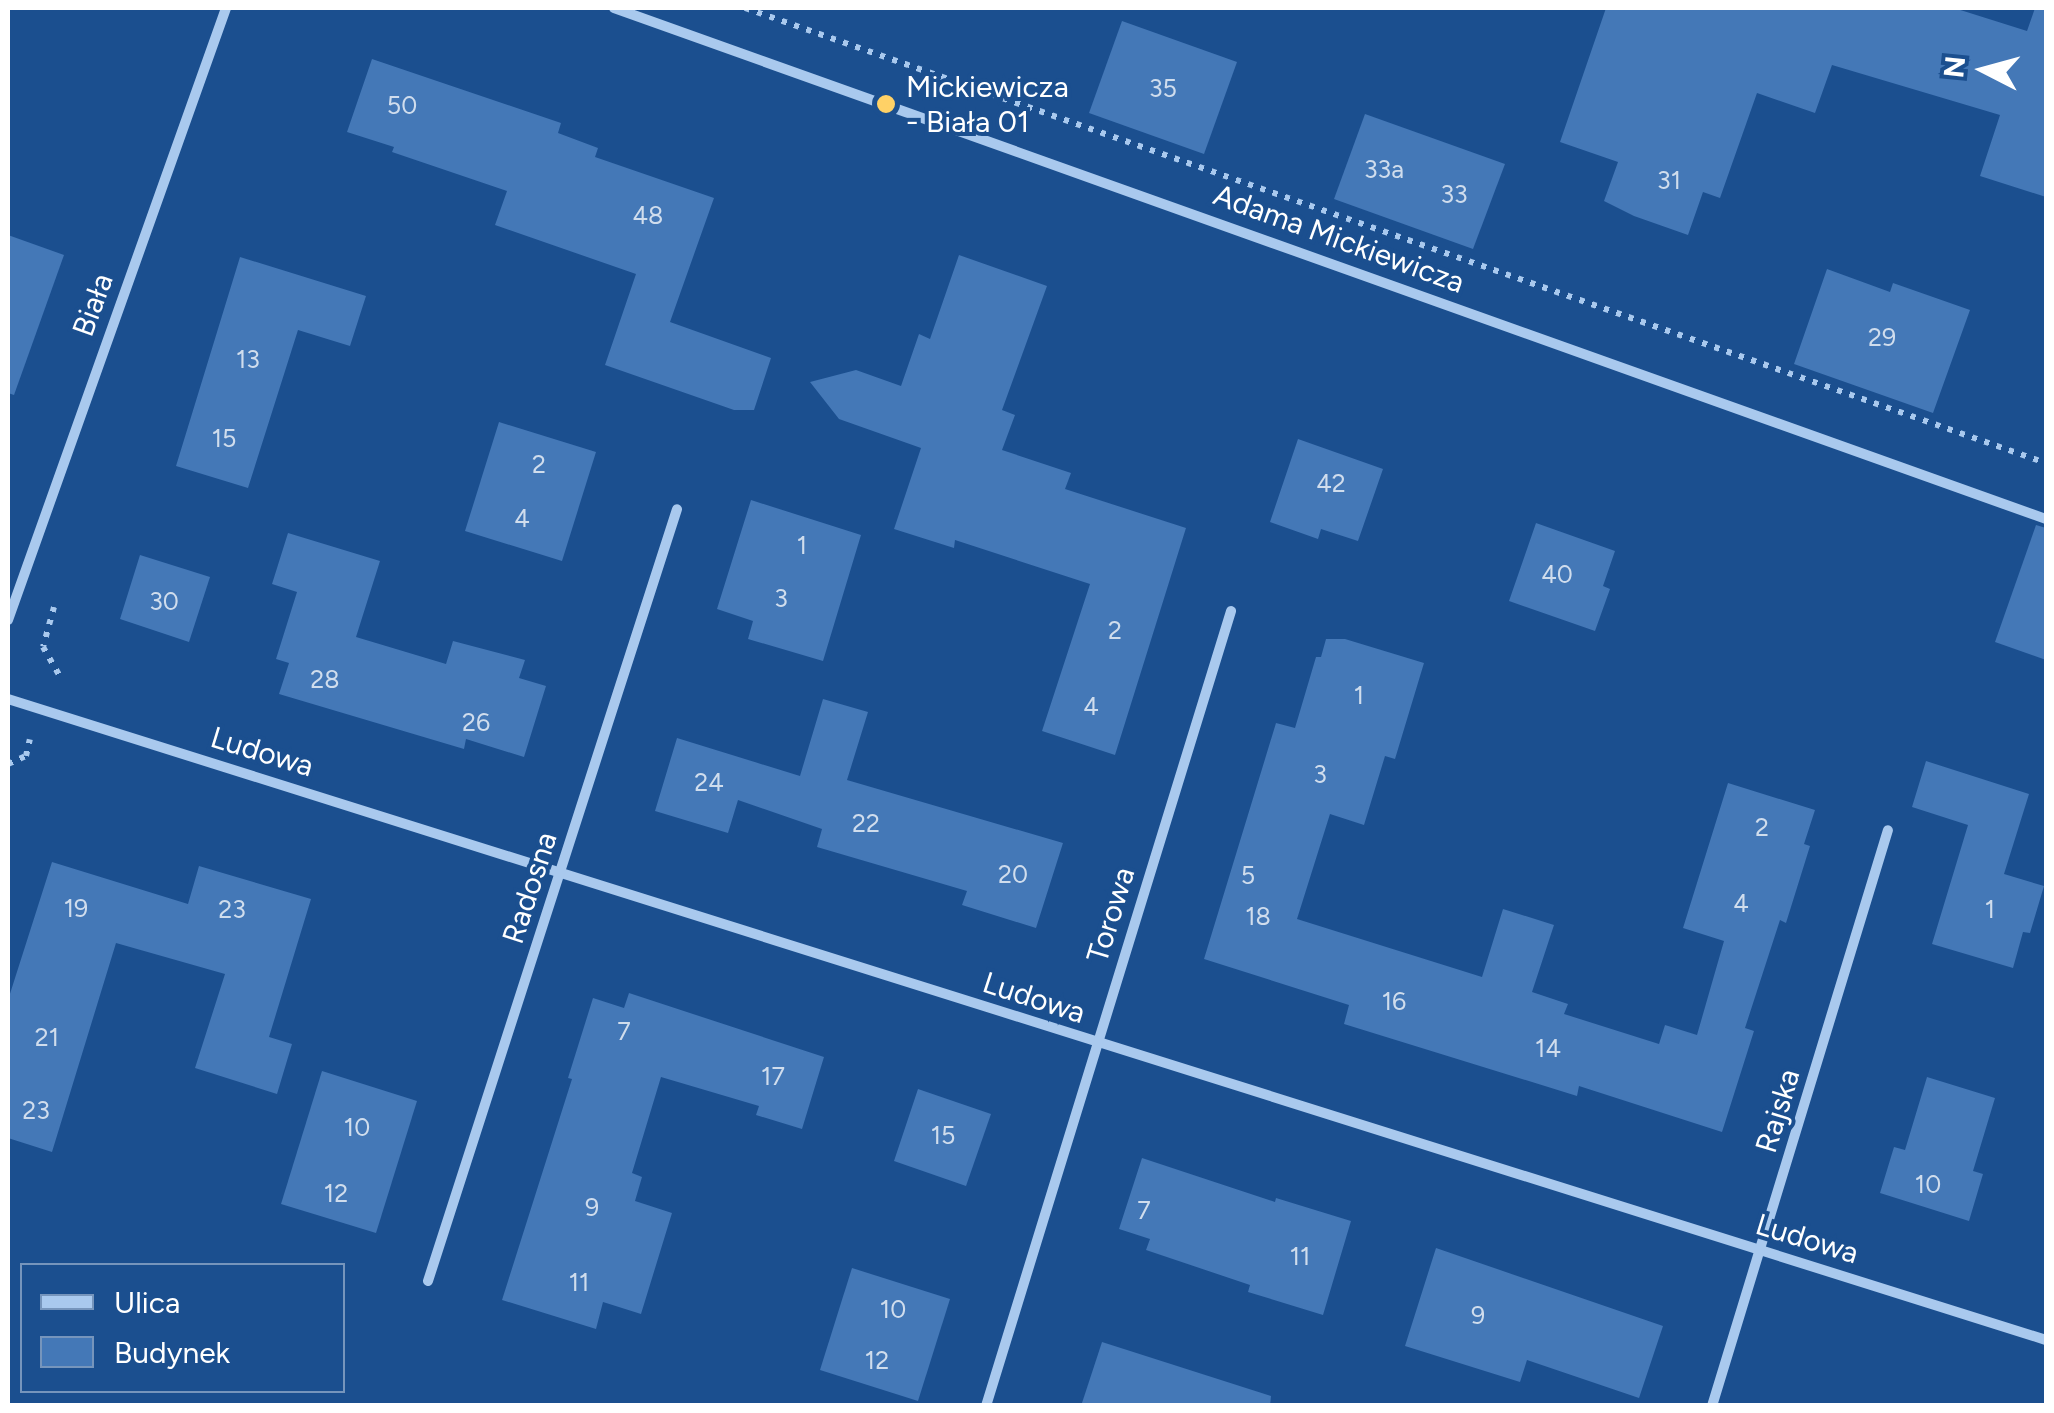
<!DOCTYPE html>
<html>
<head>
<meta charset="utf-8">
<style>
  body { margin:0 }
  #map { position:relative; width:2054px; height:1413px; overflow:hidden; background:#1b4f8f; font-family:Figtree,sans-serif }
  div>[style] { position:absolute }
  .building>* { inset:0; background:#4478b7 }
  .path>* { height:6px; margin-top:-3px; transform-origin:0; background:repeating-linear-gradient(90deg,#a9c9ee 0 5px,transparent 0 13px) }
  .street>* { height:10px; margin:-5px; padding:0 5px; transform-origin:5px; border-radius:5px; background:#a9c9ee }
  .dots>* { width:28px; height:28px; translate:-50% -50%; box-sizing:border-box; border:5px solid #1b4f8f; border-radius:50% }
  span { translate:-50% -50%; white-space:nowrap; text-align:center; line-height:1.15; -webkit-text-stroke:8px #1b4f8f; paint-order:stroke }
  .number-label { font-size:25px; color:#d0dded }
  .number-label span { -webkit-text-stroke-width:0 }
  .poi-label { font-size:30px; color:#fff }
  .left { translate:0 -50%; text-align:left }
  .street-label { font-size:30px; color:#fff }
  .frame { position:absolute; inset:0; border:10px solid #fff; pointer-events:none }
  .legend { position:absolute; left:20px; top:1263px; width:325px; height:130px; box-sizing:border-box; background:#1b4f8f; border:2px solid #7695bc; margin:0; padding:12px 18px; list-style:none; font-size:30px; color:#fff }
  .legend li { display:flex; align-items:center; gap:20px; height:50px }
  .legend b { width:50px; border:2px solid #7695bc }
  .north { position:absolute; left:1934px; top:20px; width:100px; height:100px; -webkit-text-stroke:8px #1b4f8f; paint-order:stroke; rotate:276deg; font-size:28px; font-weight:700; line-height:40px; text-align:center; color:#fff }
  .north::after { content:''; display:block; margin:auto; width:35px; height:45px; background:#fff; clip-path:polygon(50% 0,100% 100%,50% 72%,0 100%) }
</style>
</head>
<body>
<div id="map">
  <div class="building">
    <i style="clip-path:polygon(1606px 8px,1954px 8px,2027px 31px,2035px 8px,2046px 8px,2046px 197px,1980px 176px,2000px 115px,1832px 65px,1815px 113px,1757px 93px,1720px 198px,1703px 192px,1688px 235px,1634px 216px,1604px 201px,1618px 162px,1560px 142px)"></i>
    <i style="clip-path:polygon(1122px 21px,1237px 62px,1204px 154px,1089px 113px)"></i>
    <i style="clip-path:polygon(372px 59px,561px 123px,558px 133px,598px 148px,595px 157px,714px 198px,670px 322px,771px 358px,754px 410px,734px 410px,605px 365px,636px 274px,495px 225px,507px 191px,392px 152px,394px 147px,347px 132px)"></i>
    <i style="clip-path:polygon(1365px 114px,1505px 164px,1473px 249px,1334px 199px)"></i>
    <i style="clip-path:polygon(8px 235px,64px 255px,14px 395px,8px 393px)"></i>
    <i style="clip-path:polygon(959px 255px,1047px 286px,1002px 410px,1015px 415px,1002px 450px,1071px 473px,1065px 489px,1186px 528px,1115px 755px,1042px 731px,1090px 584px,955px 540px,954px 548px,894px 529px,921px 448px,839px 419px,810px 382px,856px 370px,901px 386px,919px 334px,930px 339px)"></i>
    <i style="clip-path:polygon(240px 257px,366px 296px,350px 346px,298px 330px,248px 488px,176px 466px)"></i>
    <i style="clip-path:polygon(1827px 269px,1890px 292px,1893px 283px,1970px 310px,1933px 413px,1794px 364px)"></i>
    <i style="clip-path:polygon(499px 422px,596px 452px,562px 561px,465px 531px)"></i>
    <i style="clip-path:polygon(1298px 439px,1383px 469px,1358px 541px,1321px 529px,1318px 539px,1270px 522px)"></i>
    <i style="clip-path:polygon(751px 500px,861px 535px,823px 661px,748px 639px,753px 621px,717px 609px)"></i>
    <i style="clip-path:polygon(1536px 523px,1615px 551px,1603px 586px,1610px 589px,1595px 631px,1509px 601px)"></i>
    <i style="clip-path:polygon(2036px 525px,2046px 528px,2046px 660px,1995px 642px)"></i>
    <i style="clip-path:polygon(288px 533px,380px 561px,356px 637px,446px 664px,453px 641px,525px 660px,519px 678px,546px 686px,524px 757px,466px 739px,464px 749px,279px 694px,289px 663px,276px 659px,297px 592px,272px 584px)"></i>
    <i style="clip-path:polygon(140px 555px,210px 577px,189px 642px,120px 619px)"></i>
    <i style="clip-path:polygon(1326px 639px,1345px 639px,1424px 663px,1395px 759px,1385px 756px,1364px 825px,1330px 814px,1297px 919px,1482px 977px,1503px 909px,1554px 925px,1532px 992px,1568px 1004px,1564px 1014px,1659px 1044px,1665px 1025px,1697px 1035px,1724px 941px,1683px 928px,1728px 783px,1815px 810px,1804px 844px,1810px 846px,1786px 923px,1780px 920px,1745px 1028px,1754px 1031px,1722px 1132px,1579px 1086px,1577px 1096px,1344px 1024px,1349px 1005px,1204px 959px,1276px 723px,1295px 728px,1316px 657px,1321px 657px)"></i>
    <i style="clip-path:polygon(823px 699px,868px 712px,847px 780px,1063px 843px,1036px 928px,962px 905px,967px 891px,817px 847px,822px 829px,738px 800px,728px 833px,655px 811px,677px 738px,800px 776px)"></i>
    <i style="clip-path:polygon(1926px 761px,2029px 794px,2004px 874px,2044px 886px,2030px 933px,2023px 932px,2013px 968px,1932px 944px,1968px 825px,1912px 807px)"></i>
    <i style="clip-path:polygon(52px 862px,188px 904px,199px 866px,311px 899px,269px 1037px,292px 1044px,277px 1094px,195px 1068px,225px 974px,116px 943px,52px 1152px,8px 1138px,8px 1000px)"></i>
    <i style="clip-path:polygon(629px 993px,824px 1057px,802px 1129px,756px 1115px,759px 1106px,661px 1077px,632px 1173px,642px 1177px,635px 1201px,672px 1213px,641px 1314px,603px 1302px,596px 1329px,502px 1300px,572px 1079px,568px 1078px,593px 998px,624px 1008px)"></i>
    <i style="clip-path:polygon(322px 1071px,417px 1101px,376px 1233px,281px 1204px)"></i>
    <i style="clip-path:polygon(1927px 1077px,1995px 1098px,1973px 1171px,1983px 1174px,1969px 1221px,1880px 1193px,1894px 1147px,1905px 1150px)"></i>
    <i style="clip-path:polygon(918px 1089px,991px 1114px,966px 1186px,894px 1161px)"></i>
    <i style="clip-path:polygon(1142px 1158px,1275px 1202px,1276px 1198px,1351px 1221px,1323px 1315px,1248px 1292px,1250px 1285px,1146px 1250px,1150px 1239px,1119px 1229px)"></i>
    <i style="clip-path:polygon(1436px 1248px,1663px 1326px,1639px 1398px,1527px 1360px,1520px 1382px,1405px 1346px)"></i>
    <i style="clip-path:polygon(852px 1268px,950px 1299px,918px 1401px,820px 1370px)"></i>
    <i style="clip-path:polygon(1102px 1342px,1271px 1396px,1270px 1406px,1081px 1406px)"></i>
  </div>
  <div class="path">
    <i style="left:745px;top:8px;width:1378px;rotate:19.28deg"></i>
    <i style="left:54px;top:607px;width:41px;rotate:105.4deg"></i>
    <i style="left:43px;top:647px;width:34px;rotate:60deg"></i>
    <i style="left:8px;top:764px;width:20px;rotate:-24deg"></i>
    <i style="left:26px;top:756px;width:17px;rotate:-77deg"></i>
  </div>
  <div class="street">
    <i style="left:614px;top:8px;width:1520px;rotate:19.64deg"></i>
    <i style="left:8px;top:620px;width:650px;rotate:-70.39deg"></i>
    <i style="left:8px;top:699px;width:2136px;rotate:17.46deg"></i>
    <i style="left:428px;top:1281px;width:811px;rotate:-72.12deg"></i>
    <i style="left:986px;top:1406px;width:832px;rotate:-72.87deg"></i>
    <i style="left:1712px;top:1406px;width:602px;rotate:-73.01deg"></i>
  </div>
  <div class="dots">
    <i style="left:886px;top:104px;background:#ffd166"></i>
  </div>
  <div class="number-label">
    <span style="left:1163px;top:88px">35</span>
    <span style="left:402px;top:105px">50</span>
    <span style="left:1384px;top:169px">33a</span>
    <span style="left:1669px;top:180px">31</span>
    <span style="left:1454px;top:194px">33</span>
    <span style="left:648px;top:215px">48</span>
    <span style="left:1882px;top:337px">29</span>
    <span style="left:248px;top:359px">13</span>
    <span style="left:224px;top:438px">15</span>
    <span style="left:539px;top:464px">2</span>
    <span style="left:1331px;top:483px">42</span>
    <span style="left:522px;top:518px">4</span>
    <span style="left:802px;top:545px">1</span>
    <span style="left:1557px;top:574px">40</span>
    <span style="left:781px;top:598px">3</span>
    <span style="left:164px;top:601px">30</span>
    <span style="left:1115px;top:630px">2</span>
    <span style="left:325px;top:679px">28</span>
    <span style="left:1359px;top:695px">1</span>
    <span style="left:1091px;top:706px">4</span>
    <span style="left:476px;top:722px">26</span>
    <span style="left:1320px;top:774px">3</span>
    <span style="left:709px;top:782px">24</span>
    <span style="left:866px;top:823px">22</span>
    <span style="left:1762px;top:827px">2</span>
    <span style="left:1013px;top:874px">20</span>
    <span style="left:1248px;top:875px">5</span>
    <span style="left:1741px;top:903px">4</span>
    <span style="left:76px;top:908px">19</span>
    <span style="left:232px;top:909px">23</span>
    <span style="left:1990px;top:909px">1</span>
    <span style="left:1258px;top:916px">18</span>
    <span style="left:1394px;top:1001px">16</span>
    <span style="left:624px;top:1031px">7</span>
    <span style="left:47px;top:1037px">21</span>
    <span style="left:1548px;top:1048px">14</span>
    <span style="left:773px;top:1076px">17</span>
    <span style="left:36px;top:1110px">23</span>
    <span style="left:357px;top:1127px">10</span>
    <span style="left:943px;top:1135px">15</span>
    <span style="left:1928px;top:1184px">10</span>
    <span style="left:336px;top:1193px">12</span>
    <span style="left:592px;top:1207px">9</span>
    <span style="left:1144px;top:1210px">7</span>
    <span style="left:1300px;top:1256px">11</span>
    <span style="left:579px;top:1282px">11</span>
    <span style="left:893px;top:1309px">10</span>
    <span style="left:1478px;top:1315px">9</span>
    <span style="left:877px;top:1360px">12</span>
  </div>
  <div class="poi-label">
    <span class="left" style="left:906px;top:104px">Mickiewicza<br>- Biała 01</span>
  </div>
  <div class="street-label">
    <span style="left:1339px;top:239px;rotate:20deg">Adama Mickiewicza</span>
    <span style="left:93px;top:305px;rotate:-70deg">Biała</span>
    <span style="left:262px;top:752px;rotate:17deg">Ludowa</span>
    <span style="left:530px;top:888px;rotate:-72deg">Radosna</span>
    <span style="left:1111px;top:915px;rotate:-73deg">Torowa</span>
    <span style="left:1034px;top:998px;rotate:18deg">Ludowa</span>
    <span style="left:1778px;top:1111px;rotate:-73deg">Rajska</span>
    <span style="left:1807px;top:1239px;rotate:17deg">Ludowa</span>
  </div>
  <div class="frame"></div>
  <ul class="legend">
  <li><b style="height:12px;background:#a9c9ee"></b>Ulica</li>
  <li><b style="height:28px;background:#4478b7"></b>Budynek</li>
  </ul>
  <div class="north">N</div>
</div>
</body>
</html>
